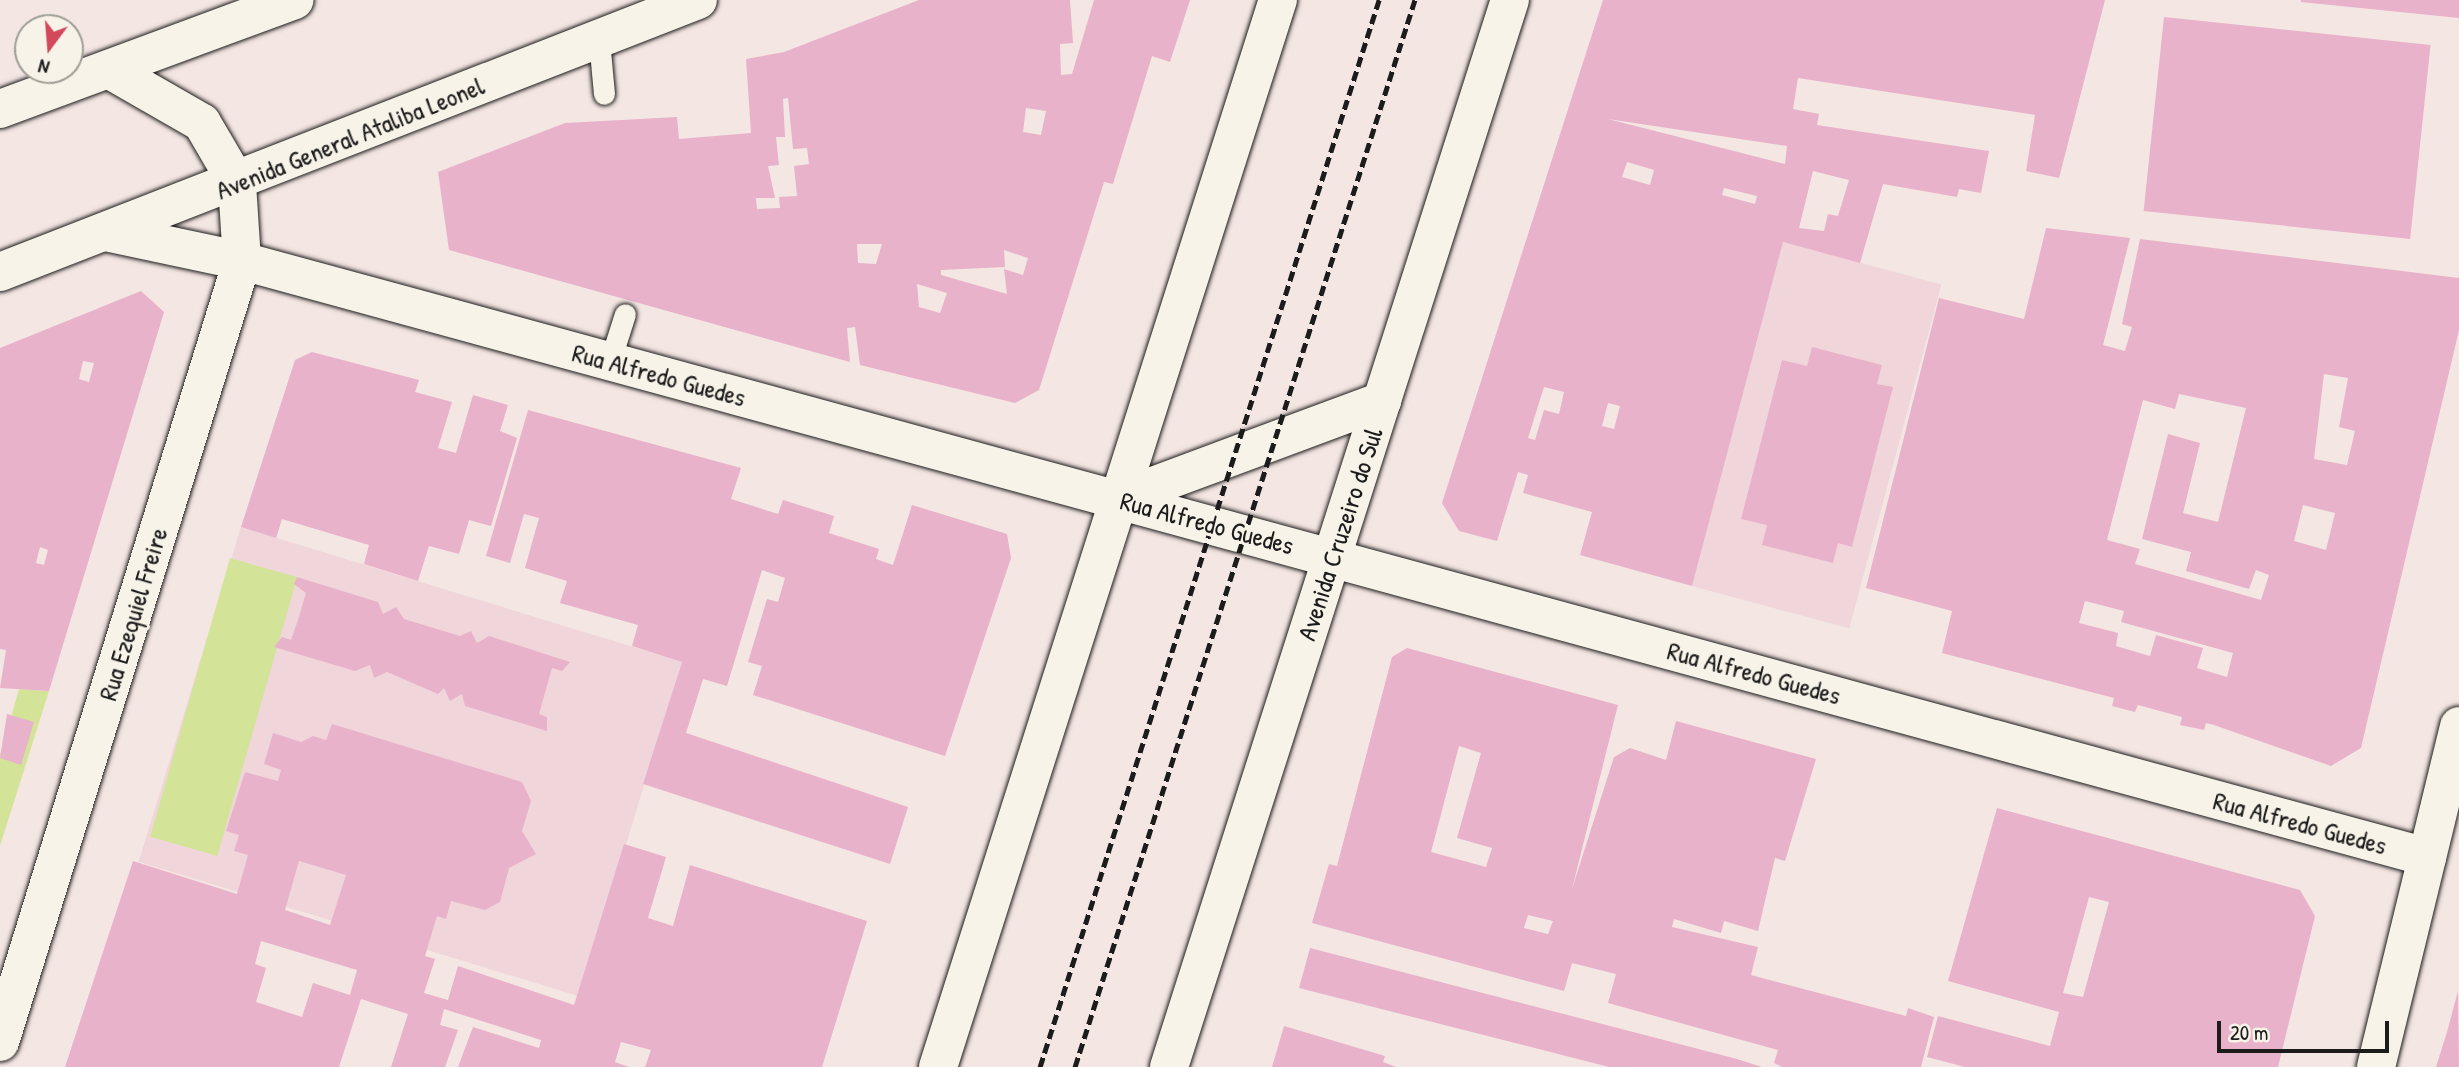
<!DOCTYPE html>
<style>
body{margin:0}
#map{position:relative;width:2459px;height:1067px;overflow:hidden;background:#f4e6e2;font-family:"Patrick Hand",sans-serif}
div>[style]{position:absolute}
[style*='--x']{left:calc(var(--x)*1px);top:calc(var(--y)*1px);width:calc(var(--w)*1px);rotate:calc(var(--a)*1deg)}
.built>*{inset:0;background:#f0d6db;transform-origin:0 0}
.green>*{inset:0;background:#d3e498;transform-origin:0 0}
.building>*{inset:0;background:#e8b2cb;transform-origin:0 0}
.roads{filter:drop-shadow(0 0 2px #1c1c1c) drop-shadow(0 0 2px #1c1c1c)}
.service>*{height:21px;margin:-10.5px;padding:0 10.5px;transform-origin:10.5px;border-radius:10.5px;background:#f7f3e8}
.tertiary>*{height:38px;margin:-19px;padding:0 19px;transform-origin:19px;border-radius:19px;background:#f7f3e8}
.secondary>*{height:38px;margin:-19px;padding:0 19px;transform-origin:19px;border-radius:19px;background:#f7f3e8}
.primary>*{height:38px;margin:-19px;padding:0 19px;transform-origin:19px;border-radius:19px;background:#f7f3e8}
.rail>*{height:5px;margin-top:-2.5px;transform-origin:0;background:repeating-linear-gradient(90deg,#1c1c1c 0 10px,transparent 0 15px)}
span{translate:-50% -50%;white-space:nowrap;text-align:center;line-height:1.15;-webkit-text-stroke:6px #f7f3e8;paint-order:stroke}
.street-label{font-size:26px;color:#1c1c1c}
.north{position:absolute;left:14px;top:14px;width:70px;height:70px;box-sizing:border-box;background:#f7f3e8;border:2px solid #9f9d96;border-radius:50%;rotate:196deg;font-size:19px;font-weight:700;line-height:28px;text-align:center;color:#1c1c1c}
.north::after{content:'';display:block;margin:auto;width:24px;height:32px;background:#d1495b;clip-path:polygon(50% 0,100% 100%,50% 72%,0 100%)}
.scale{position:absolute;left:2217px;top:1021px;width:172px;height:32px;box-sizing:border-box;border:4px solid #1c1c1c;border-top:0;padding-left:9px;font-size:21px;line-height:24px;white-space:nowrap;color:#1c1c1c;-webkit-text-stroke:5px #f7f3e8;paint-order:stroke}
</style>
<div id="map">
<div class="built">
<div style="left:1783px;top:242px;width:164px;height:356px;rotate:15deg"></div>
<div style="left:241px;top:527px;width:461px;height:350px;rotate:17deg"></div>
</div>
<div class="green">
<div style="left:230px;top:558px;width:70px;height:290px;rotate:16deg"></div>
<div style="clip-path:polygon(19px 689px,49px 691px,0 846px,0 755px)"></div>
</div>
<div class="building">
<div style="clip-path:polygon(evenodd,919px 0,1070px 0,1073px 43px,1060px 44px,1061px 75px,1072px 74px,1094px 0,1190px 0,1170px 62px,1152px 56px,1113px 184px,1104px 182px,1039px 390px,1015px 403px,860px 365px,855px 327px,847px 328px,850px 362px,449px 250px,438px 172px,565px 123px,677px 117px,679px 139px,751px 133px,746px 59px,784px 52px,919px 0,788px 98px,793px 149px,807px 148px,809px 164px,794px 166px,797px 196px,779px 197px,780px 208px,757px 209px,756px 198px,775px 198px,768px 166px,779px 165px,776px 137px,785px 137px,783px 99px,788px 98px,919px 0,1026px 108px,1046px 111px,1041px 135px,1023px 132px,1026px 108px,919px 0,857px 244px,882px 244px,876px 264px,858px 263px,857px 244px,919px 0,1004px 250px,1028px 258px,1023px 275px,1004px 269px,1007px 294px,941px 275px,941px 270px,1005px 267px,1004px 250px,919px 0,917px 284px,947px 293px,940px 313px,919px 307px,917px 284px)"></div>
<div style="clip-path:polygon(evenodd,1603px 0,2105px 0,2059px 178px,2026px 171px,2035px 115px,1798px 78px,1793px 109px,1819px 114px,1817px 125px,1989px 151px,1981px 193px,1959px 189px,1957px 197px,1883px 184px,1860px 263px,1783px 242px,1692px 586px,1580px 555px,1592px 512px,1523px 493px,1528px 475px,1518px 472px,1497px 541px,1459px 531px,1442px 503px,1603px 0,1608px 119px,1787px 146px,1785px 164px,1608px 119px,1603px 0,1627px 162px,1654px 170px,1650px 185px,1622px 177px,1627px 162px,1603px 0,1813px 171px,1849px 180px,1838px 216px,1828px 214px,1824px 231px,1799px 228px,1813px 171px,1603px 0,1724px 188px,1757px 196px,1755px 204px,1722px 195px,1724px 188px,1603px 0,1544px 387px,1564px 392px,1559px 414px,1544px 410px,1535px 440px,1528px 438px,1544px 387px,1603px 0,1608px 403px,1620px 406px,1614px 429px,1602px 426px,1608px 403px)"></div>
<div style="clip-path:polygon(2301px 0,2459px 0,2459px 18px,2301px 2px)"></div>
<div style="left:2164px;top:17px;width:268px;height:195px;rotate:6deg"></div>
<div style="clip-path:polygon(evenodd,2046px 228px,2130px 238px,2103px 345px,2125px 351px,2132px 327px,2122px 324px,2140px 239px,2459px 278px,2459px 330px,2361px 748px,2331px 766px,2214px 725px,2206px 723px,2204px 730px,2180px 725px,2182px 717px,2138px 705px,2135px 712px,2112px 706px,2114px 698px,1942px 653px,1952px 611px,1866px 588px,1939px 298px,2024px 319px,2046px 228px,2324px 374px,2348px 378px,2339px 427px,2355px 431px,2347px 465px,2314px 459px,2324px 374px,2046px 228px,2179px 394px,2246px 408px,2218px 522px,2183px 513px,2200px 443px,2168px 434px,2142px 539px,2191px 552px,2186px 571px,2249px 589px,2256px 570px,2269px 575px,2261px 600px,2135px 564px,2140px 549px,2107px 540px,2143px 400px,2175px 409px,2179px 394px,2046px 228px,2303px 505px,2335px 513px,2326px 550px,2294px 541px,2303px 505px,2046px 228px,2085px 601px,2124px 611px,2121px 622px,2233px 653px,2227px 677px,2197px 668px,2203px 648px,2156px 635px,2150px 656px,2116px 646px,2118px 633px,2079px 623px,2085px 601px)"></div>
<div style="clip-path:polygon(evenodd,141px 291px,164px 312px,49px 691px,0 688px,6px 650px,0 649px,0 348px,141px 291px,83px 361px,94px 363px,89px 382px,79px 379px,83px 361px,141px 291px,40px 547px,48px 550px,44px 565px,36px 563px,40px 547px)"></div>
<div style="clip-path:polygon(1812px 347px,1882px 365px,1877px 384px,1893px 387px,1852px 547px,1838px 543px,1833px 563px,1762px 545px,1767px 525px,1741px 519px,1782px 360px,1807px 366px)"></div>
<div style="clip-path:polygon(312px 352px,419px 380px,415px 392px,452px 402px,438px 448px,456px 453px,473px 395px,508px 405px,500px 431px,517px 438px,491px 526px,469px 520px,459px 554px,429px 546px,418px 581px,364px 564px,369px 545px,282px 519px,276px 538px,241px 527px,295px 360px)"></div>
<div style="clip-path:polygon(528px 410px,741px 468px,731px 499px,778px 514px,783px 500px,834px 516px,829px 533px,879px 549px,876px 559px,893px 565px,912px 505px,1007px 534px,1011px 558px,945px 756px,753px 695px,762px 666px,748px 662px,767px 599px,778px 602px,785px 578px,762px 570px,727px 686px,703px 679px,686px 733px,908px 807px,890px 864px,643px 784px,682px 662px,632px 646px,638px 625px,560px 603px,567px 581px,525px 568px,539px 518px,524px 514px,510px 563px,486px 556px)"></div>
<div style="clip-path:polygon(297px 577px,378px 602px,383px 614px,396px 607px,404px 619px,460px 636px,471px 631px,477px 643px,489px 636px,570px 662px,562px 671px,552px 668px,539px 714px,547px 717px,547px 731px,465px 706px,462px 694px,450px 701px,444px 688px,438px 694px,387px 672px,374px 678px,370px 665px,355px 671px,274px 647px,282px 637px,291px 640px,298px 620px,306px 593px,294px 584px)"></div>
<div style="clip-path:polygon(evenodd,1407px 648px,1618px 705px,1572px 889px,1614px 757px,1630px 748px,1666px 760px,1676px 721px,1816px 759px,1785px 861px,1775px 858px,1758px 931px,1724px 921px,1721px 933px,1674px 919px,1672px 927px,1758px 947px,1751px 975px,1906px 1016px,1908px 1008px,1934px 1017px,1921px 1067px,1782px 1067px,1774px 1063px,1778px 1050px,1608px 1003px,1616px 974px,1572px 963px,1564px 991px,1312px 923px,1329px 864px,1337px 866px,1392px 657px,1407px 648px,1459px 746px,1481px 753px,1457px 838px,1492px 848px,1486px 867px,1431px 852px,1459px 746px,1407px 648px,1528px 915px,1553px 921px,1548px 934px,1524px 928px,1528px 915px)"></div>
<div style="clip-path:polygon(7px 714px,34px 722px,21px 765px,0 758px)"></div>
<div style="clip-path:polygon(evenodd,332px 724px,522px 782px,531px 801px,522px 831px,536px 854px,509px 868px,500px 902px,485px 910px,451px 901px,446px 919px,437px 916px,425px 956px,435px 959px,424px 993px,448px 1000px,458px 966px,574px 1005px,624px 844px,666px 857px,648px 918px,673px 926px,690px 865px,867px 921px,822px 1067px,645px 1067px,651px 1050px,621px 1042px,615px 1062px,629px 1067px,458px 1067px,473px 1027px,539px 1048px,541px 1040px,444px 1009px,440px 1025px,458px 1030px,445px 1067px,391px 1067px,408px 1014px,361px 999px,339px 1067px,65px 1067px,133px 861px,237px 894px,248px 855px,234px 851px,239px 835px,226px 831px,245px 772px,278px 781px,281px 770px,264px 764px,273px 733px,301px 742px,313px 736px,326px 740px,332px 724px,299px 861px,346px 875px,330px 925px,285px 910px,299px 861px,332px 724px,261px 941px,357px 970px,350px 995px,313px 983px,302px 1017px,256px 1002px,266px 968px,255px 964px,261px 941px)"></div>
<div style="clip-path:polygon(evenodd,1997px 808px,2300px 890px,2315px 916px,2278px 1067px,1965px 1067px,1927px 1057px,1938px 1016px,2050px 1046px,2059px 1012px,1948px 981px,1997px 808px,2089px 897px,2109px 902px,2083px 997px,2063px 993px,2089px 897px)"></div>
<div style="clip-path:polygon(1310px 948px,1737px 1059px,1762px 1067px,1609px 1067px,1299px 988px)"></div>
<div style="clip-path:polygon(2458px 991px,2459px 1067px,2436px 1067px,2447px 1032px)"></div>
<div style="clip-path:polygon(1284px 1026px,1385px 1056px,1383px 1062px,1396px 1067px,1272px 1067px)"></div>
</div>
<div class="roads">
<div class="service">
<div style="--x:599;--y:40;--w:54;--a:84.7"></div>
<div style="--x:610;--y:361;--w:49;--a:-72.3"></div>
</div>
<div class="tertiary">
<div style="--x:106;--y:232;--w:139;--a:12"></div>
<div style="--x:242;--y:261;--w:2265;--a:15.26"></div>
<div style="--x:0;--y:1042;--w:818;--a:-72.78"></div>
<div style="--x:242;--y:261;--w:78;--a:-93.7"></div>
</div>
<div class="secondary">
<div style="--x:2376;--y:1067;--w:351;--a:-76.3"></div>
</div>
<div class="primary">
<div style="--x:110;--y:70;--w:106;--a:29.9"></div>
<div style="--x:202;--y:123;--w:69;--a:59.7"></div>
<div style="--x:0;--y:109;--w:314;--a:-20.3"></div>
<div style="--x:0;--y:272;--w:749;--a:-21.29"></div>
<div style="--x:1118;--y:499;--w:282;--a:-20.4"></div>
<div style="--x:938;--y:1067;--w:1120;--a:-72.33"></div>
<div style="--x:1169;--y:1067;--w:1120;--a:-72.28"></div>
</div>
</div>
<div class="rail">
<div style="--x:1040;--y:1067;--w:1120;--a:-72.37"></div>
<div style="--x:1075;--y:1067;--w:1120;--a:-72.33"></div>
</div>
<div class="street-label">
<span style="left:350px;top:138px;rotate:-22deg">Avenida General Ataliba Leonel</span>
<span style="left:659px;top:375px;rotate:15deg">Rua Alfredo Guedes</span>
<span style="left:1207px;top:523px;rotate:15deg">Rua Alfredo Guedes</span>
<span style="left:1340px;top:534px;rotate:-72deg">Avenida Cruzeiro do Sul</span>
<span style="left:133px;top:614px;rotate:-73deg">Rua Ezequiel Freire</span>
<span style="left:1754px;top:673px;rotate:15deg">Rua Alfredo Guedes</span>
<span style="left:2300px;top:823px;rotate:15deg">Rua Alfredo Guedes</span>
</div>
<div class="north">N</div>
<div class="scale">20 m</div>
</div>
